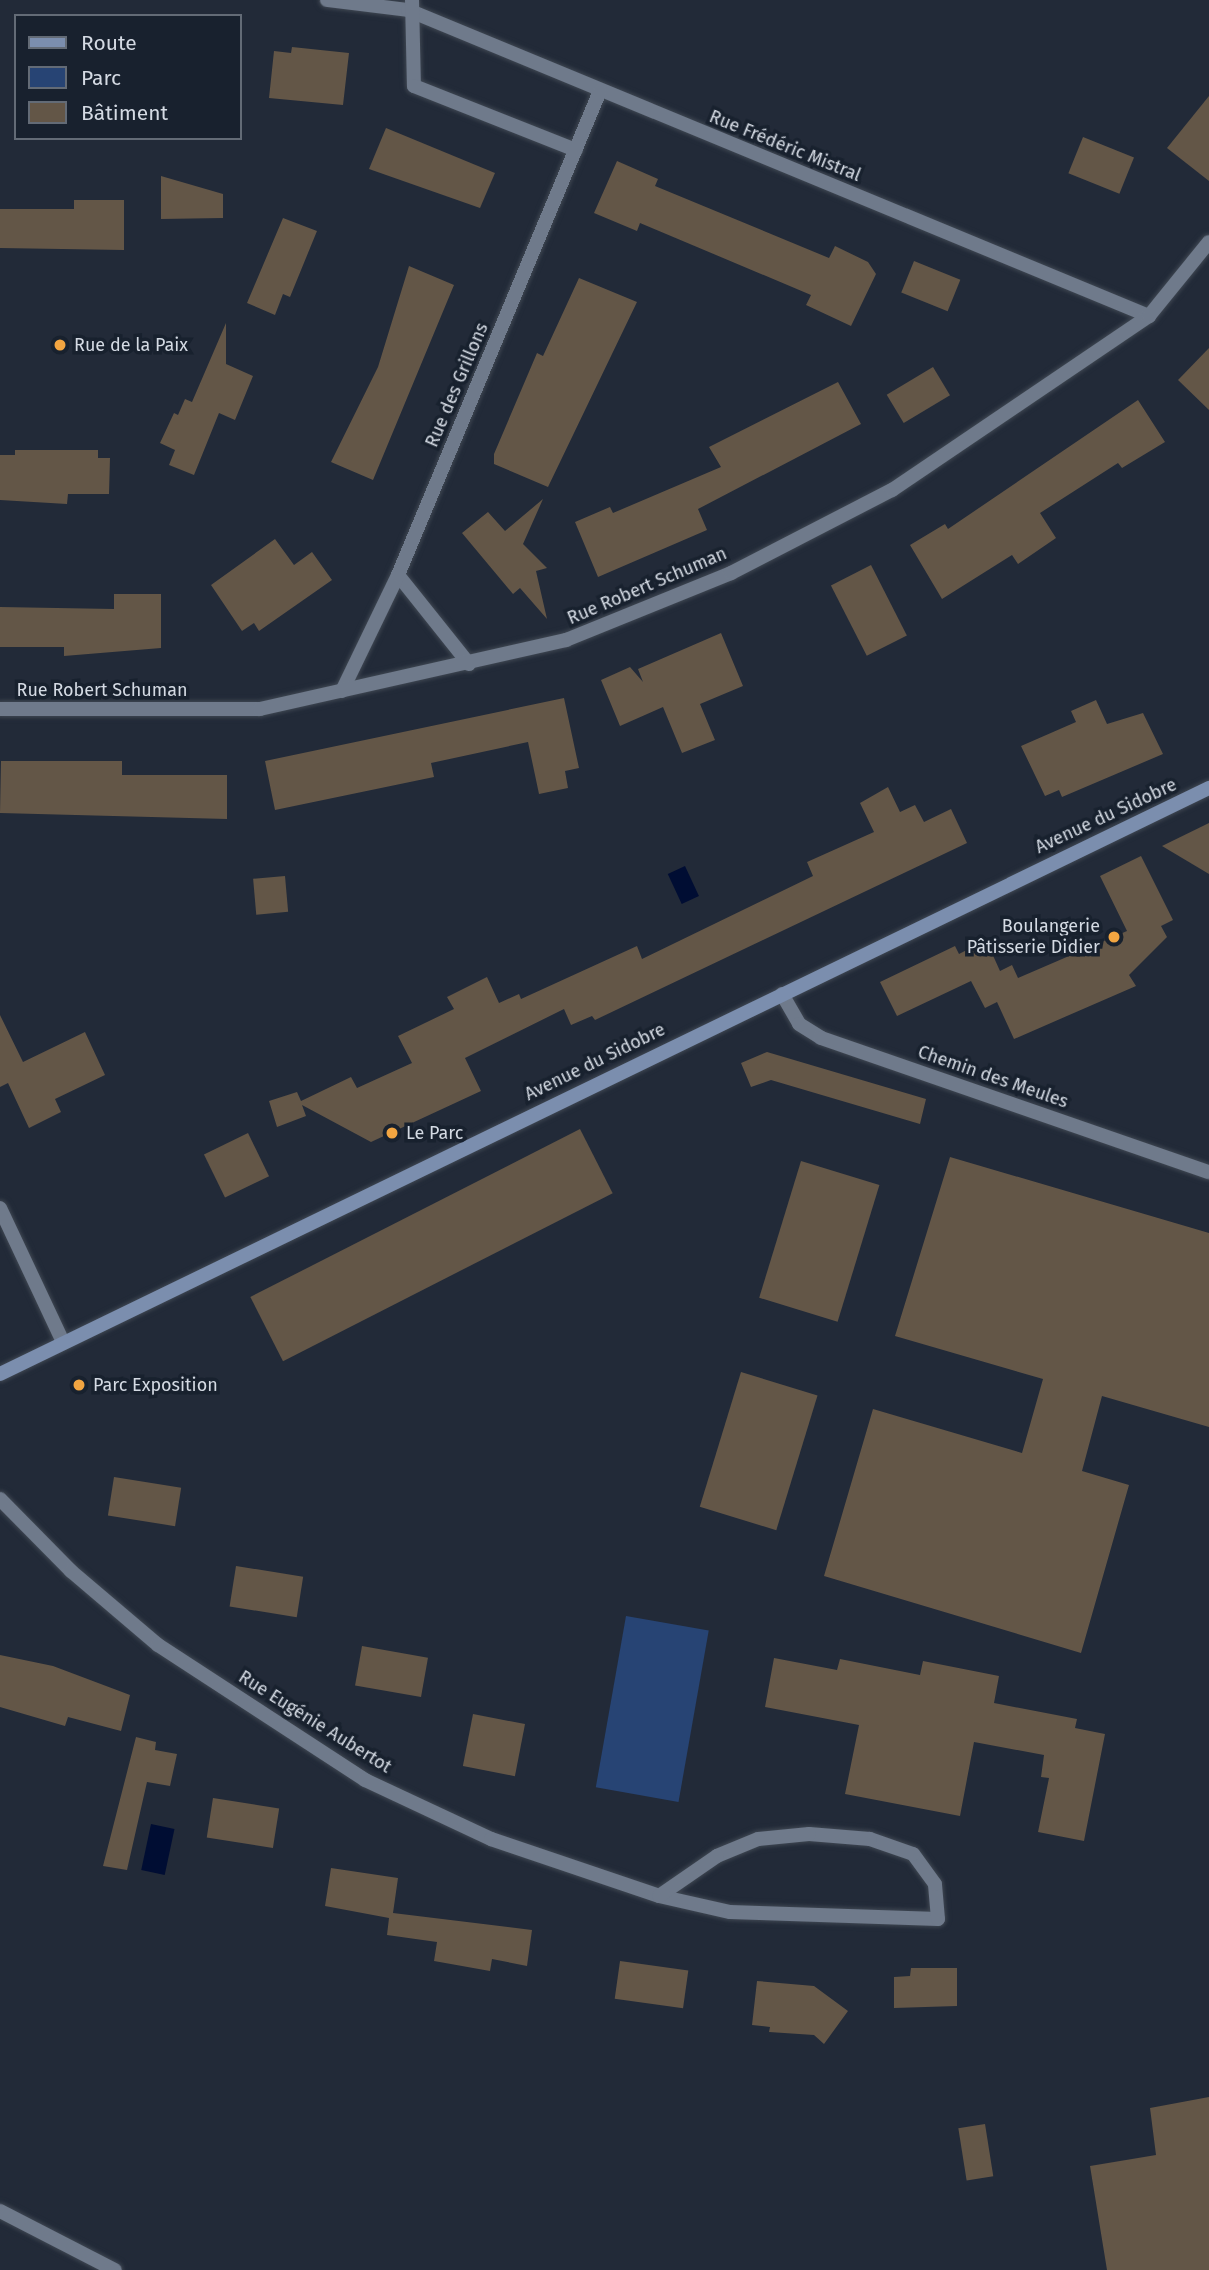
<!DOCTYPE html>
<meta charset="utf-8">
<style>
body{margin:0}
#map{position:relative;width:1209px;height:2270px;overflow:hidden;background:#222a38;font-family:"Fira Sans",sans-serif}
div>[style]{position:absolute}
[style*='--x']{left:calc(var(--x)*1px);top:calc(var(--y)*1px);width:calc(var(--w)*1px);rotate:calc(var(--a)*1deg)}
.green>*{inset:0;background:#274474;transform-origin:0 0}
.water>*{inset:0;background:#000d33;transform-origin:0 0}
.building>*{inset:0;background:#635647;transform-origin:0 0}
.roads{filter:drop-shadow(0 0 2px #3f4752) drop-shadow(0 0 2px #3f4752)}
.minor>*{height:14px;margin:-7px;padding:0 7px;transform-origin:7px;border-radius:7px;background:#6f7a8b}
.tertiary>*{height:14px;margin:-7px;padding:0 7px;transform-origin:7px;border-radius:7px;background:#6f7a8b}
.secondary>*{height:14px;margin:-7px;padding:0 7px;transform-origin:7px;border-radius:7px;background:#7b8eae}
.dots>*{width:19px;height:19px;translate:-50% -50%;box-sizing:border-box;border:4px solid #18212e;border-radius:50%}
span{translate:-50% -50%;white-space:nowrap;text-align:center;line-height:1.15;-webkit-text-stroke:7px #18212e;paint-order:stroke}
.street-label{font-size:18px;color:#d4dae3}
.poi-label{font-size:18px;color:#d4dae3}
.left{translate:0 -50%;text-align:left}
.right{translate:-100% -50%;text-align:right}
.legend{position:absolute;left:14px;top:14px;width:228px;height:126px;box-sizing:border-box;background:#18212e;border:2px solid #636b76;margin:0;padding:9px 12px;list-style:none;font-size:21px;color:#d4dae3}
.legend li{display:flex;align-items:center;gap:14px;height:35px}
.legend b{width:35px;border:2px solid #636b76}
</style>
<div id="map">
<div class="green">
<div style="left:626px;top:1616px;width:84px;height:174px;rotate:10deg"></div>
</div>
<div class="water">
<div style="left:685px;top:866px;width:33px;height:19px;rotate:65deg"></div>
<div style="left:151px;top:1824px;width:24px;height:47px;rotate:12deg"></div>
</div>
<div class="building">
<div style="clip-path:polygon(292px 47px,349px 53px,343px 105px,269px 98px,274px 51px,291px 53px)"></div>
<div style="clip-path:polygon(1209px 96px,1209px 181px,1167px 148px)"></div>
<div style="clip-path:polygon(386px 128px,495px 173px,480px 208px,369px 169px)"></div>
<div style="left:1083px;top:137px;width:55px;height:39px;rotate:22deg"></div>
<div style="clip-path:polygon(617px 161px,658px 179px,655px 186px,829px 258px,835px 246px,868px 262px,876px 274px,851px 326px,806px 305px,811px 295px,640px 223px,637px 231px,594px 213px)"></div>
<div style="clip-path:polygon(161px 176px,223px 194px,223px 218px,161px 219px)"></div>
<div style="clip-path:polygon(74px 200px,124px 200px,124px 250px,0 248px,0 209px,74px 209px)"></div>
<div style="clip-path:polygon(283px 218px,317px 231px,290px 297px,283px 294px,275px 315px,247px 303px)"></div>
<div style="left:914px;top:261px;width:50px;height:34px;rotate:22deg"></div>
<div style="clip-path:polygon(409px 266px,454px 285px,373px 480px,331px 462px,378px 367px)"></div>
<div style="clip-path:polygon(579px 278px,637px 302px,548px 487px,494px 464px,494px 454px,537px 353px,543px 356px)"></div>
<div style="clip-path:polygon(226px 323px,226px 364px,253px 376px,235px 420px,219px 413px,194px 475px,169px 465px,175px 450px,160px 443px,174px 413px,178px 415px,185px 399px,192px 402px)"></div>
<div style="clip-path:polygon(1209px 348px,1209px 410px,1178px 380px)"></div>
<div style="left:933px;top:367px;width:33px;height:54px;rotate:59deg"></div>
<div style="clip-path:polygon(838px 382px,861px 424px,698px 509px,707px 530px,598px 577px,575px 522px,610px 507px,613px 513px,721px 467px,709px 447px)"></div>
<div style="clip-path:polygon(1138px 400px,1165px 442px,1122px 468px,1118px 463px,1040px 513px,1056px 538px,1018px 564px,1012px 555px,942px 599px,910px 545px,945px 524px,948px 529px)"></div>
<div style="clip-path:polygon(15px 450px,98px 450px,98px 458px,110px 458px,109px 494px,68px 494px,67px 504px,0 500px,0 455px,15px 455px)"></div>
<div style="clip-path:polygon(543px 499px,523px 544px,547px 568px,536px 571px,547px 619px,520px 588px,513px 594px,462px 533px,488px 512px,505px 531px)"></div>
<div style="clip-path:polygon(275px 539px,294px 565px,312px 552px,332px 580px,259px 631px,254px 623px,242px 631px,211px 585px)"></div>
<div style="left:871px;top:565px;width:79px;height:45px;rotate:63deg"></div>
<div style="clip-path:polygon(114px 594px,161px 594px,161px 648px,64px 656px,64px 647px,0 647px,0 607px,114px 609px)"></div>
<div style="clip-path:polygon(721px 633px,743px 686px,700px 704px,715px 740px,682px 753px,663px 707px,620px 726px,601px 680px,630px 667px,643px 682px,638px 669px)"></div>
<div style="clip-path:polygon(564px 698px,579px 768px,565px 771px,568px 788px,539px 794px,528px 742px,431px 763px,434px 777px,275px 810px,265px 761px)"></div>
<div style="clip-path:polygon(1096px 700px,1107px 724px,1143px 713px,1163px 754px,1062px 797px,1059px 790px,1045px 796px,1021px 746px,1076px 722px,1071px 711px)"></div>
<div style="clip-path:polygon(1px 761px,122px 761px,122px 775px,227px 775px,227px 819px,0 813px)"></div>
<div style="clip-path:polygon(888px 787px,900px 812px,915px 805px,924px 822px,951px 809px,967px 843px,595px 1020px,592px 1016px,571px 1025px,564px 1009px,465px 1058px,481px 1091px,371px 1142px,302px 1105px,306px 1116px,277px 1127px,269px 1101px,297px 1092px,301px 1101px,351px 1077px,357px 1088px,412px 1063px,398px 1036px,454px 1009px,447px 997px,487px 977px,499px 1003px,519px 994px,521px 999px,637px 946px,642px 959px,813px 876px,807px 862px,874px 832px,860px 803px)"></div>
<div style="clip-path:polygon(1209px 823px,1209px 874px,1162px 846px)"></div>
<div style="clip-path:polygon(1141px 856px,1173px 920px,1161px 926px,1167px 937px,1129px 975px,1136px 986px,1014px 1039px,997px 1002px,985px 1008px,971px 981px,897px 1016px,880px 982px,955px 946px,959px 954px,986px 940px,1000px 971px,1012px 965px,1018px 978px,1127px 931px,1100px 876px)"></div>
<div style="left:285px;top:876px;width:36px;height:32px;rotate:85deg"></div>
<div style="clip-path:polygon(0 1015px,23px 1062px,85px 1032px,105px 1075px,55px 1099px,61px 1112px,29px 1128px,8px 1083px,0 1087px)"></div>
<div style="clip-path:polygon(767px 1052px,926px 1099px,920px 1124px,771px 1080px,751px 1087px,741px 1063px)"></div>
<div style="left:580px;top:1129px;width:72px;height:370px;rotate:63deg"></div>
<div style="left:248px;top:1133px;width:48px;height:49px;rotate:64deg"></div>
<div style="clip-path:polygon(950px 1157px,1209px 1233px,1209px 1427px,1102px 1396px,1082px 1471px,1129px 1485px,1081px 1653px,824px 1576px,873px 1409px,1022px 1453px,1043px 1379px,895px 1336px)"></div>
<div style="left:801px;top:1161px;width:82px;height:143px;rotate:17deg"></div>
<div style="left:741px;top:1372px;width:80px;height:141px;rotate:17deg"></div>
<div style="left:114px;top:1477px;width:68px;height:39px;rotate:9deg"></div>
<div style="left:236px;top:1566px;width:68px;height:41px;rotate:9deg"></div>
<div style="left:362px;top:1646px;width:67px;height:40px;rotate:10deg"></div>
<div style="clip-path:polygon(0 1655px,53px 1666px,130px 1695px,121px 1731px,68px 1717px,65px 1726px,0 1707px)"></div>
<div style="clip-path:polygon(774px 1658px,837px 1670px,840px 1659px,920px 1675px,923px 1661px,999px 1676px,994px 1703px,1077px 1719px,1075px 1728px,1105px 1734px,1084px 1841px,1038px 1832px,1049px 1778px,1041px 1777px,1044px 1755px,974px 1742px,960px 1816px,845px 1794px,859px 1725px,765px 1707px)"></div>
<div style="left:473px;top:1714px;width:53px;height:53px;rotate:11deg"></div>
<div style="clip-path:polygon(136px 1737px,156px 1742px,155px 1750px,177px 1754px,170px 1786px,147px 1782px,127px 1870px,103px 1866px)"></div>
<div style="left:213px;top:1798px;width:67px;height:40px;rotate:9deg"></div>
<div style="clip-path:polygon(331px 1868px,398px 1878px,393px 1913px,532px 1930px,527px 1966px,492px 1959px,490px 1971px,434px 1961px,437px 1942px,387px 1935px,389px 1918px,325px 1906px)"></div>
<div style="left:620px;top:1961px;width:69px;height:38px;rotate:8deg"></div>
<div style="clip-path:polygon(911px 1968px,957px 1968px,957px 2006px,894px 2008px,894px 1977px,910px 1976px)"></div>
<div style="clip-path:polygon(757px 1981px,814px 1986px,848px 2011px,824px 2044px,814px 2035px,769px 2032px,770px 2027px,752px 2025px)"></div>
<div style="clip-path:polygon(1209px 2097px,1209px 2270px,1107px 2270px,1090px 2166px,1156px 2155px,1150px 2108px)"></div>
<div style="left:985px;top:2124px;width:53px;height:27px;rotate:81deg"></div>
</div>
<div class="roads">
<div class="minor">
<div style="--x:327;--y:0;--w:82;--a:7"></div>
<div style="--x:408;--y:10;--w:802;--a:22.44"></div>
<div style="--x:412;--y:0;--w:86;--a:88.7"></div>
<div style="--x:414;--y:86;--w:174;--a:21.6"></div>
<div style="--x:398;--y:575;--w:114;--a:51.4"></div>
<div style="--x:342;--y:691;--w:129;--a:-64.2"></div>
<div style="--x:398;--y:575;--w:524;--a:-67.35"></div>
<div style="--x:0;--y:709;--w:260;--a:0"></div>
<div style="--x:260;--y:709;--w:314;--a:-12.7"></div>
<div style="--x:566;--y:640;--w:178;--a:-22.1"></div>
<div style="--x:731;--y:573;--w:181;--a:-27.3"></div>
<div style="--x:892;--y:490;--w:310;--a:-34.1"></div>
<div style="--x:1149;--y:316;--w:95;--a:-51"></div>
<div style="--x:782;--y:994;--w:34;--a:60"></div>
<div style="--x:799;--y:1024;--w:26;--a:32"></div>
<div style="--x:821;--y:1038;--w:410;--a:19.1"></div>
<div style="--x:0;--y:1499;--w:101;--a:45.4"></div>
<div style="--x:71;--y:1571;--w:114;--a:40.4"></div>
<div style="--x:158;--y:1645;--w:247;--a:33.1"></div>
<div style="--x:365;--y:1780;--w:139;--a:25.1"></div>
<div style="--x:491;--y:1839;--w:177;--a:18.7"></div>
<div style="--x:659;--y:1896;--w:73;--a:12.7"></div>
<div style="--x:730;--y:1912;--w:208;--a:1.9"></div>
<div style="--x:938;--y:1919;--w:35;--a:-95"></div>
<div style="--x:935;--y:1884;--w:37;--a:-126"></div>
<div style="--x:913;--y:1854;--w:46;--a:-160.8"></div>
<div style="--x:870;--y:1839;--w:61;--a:-175.3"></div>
<div style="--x:809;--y:1834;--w:51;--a:174.4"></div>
<div style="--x:758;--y:1839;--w:44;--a:157.5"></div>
<div style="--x:717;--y:1856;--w:70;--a:145.4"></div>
<div style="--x:0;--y:2211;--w:129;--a:27.2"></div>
</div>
<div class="tertiary">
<div style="--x:0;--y:1208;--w:148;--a:64.8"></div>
</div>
<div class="secondary">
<div style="--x:0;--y:1374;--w:1344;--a:-25.86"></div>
</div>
</div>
<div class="dots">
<div style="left:60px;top:345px;background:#f2a541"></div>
<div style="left:1114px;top:937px;background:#f2a541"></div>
<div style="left:392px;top:1133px;background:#f2a541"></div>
<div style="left:79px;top:1385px;background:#f2a541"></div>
</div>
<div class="street-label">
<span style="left:785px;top:146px;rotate:22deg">Rue Frédéric Mistral</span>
<span style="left:457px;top:385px;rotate:-67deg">Rue des Grillons</span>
<span style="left:647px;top:586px;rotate:-23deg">Rue Robert Schuman</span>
<span style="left:102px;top:690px">Rue Robert Schuman</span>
<span style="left:1106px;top:816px;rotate:-25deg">Avenue du Sidobre</span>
<span style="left:595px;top:1062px;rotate:-26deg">Avenue du Sidobre</span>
<span style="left:993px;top:1077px;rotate:19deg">Chemin des Meules</span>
<span style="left:315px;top:1722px;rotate:32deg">Rue Eugénie Aubertot</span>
</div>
<div class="poi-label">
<span class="left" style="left:74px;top:345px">Rue de la Paix</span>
<span class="right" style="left:1100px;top:937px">Boulangerie<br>Pâtisserie Didier</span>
<span class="left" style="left:406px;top:1133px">Le Parc</span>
<span class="left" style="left:93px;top:1385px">Parc Exposition</span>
</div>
<ul class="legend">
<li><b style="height:9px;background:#7b8eae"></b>Route</li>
<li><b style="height:19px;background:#274474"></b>Parc</li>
<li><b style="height:19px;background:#635647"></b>Bâtiment</li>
</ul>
</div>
